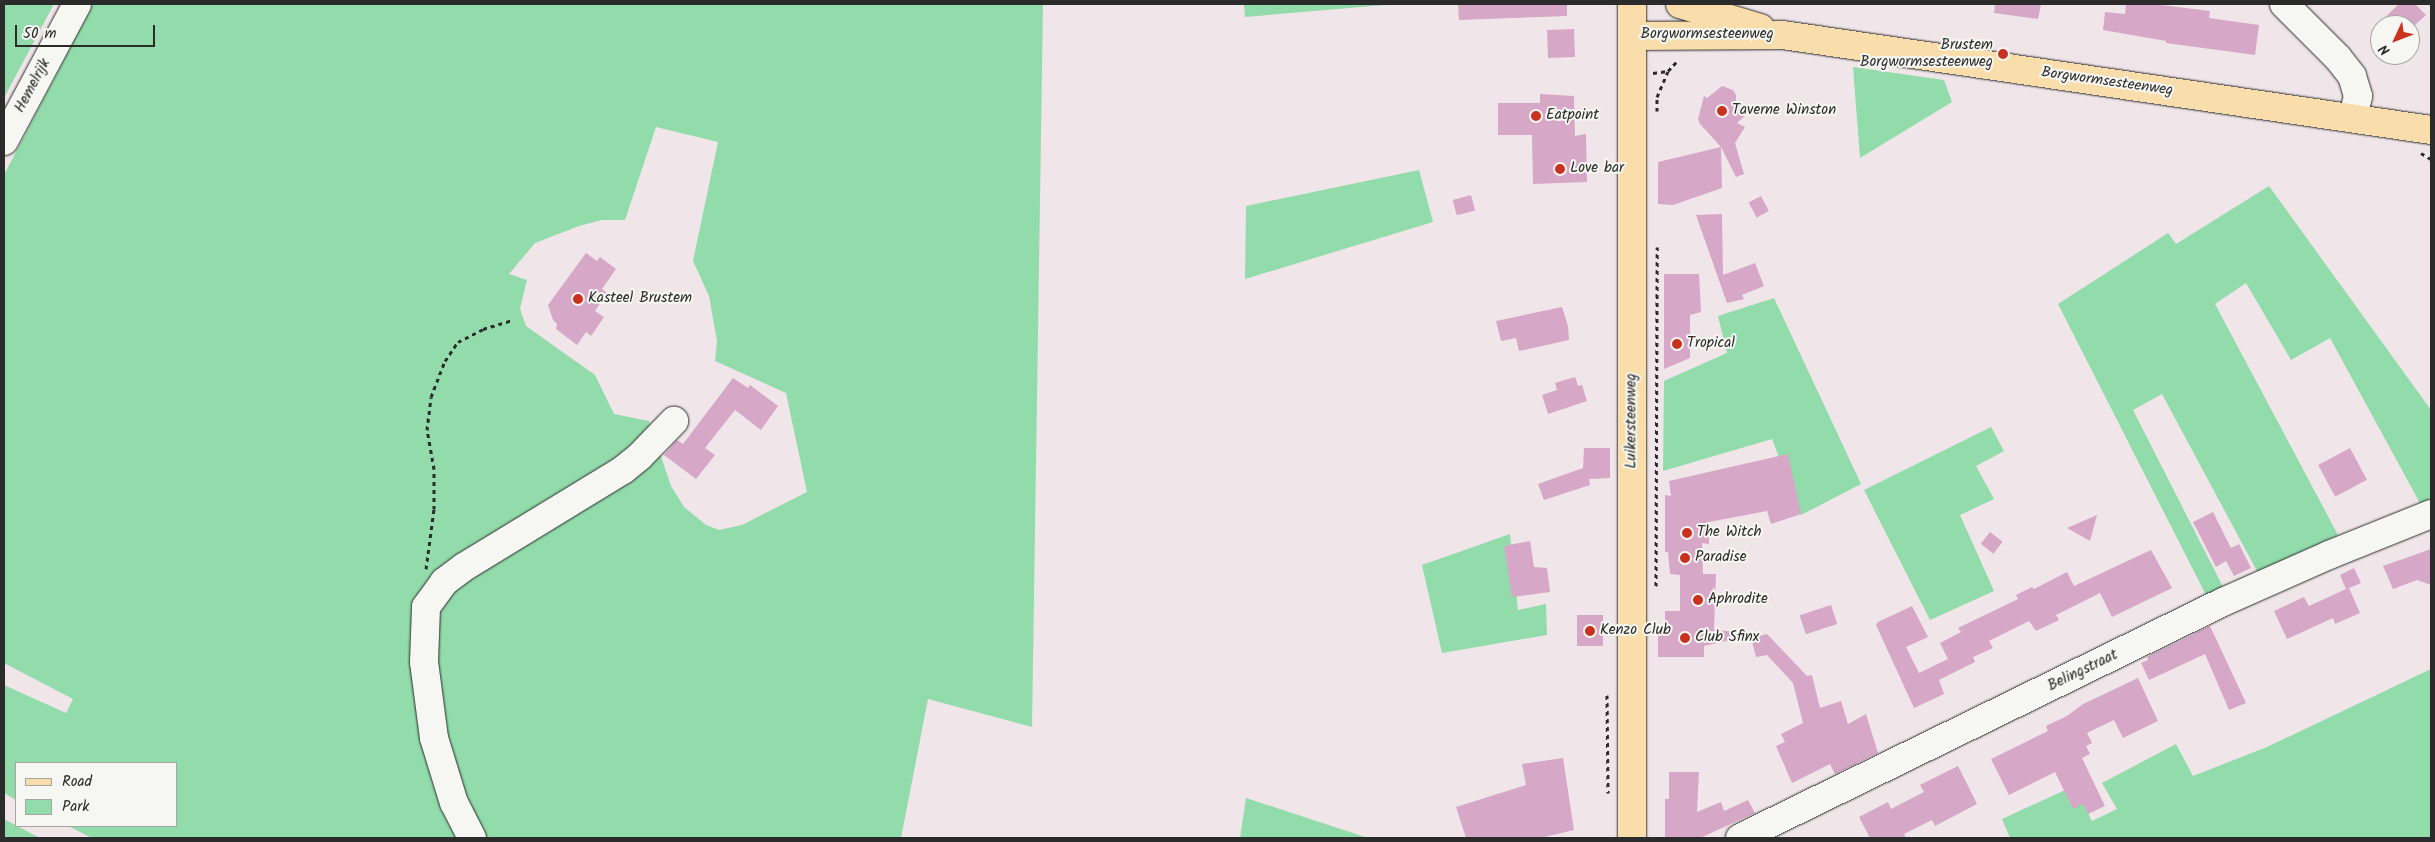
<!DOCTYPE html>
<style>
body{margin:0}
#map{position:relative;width:2435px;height:842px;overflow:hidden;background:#f0e6e9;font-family:Kalam,sans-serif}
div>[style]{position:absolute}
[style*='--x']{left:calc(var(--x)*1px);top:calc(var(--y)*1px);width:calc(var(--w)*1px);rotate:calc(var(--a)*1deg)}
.green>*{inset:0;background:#92dbab}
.building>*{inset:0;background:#d6a7c7;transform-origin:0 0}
.path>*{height:3px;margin-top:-1.5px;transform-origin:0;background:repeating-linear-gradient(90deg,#2b2b2b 0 4px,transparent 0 8px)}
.roads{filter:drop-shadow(0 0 1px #2b2b2b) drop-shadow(0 0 1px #2b2b2b)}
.minor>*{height:28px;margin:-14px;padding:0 14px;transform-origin:14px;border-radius:14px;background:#f6f6f2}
.major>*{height:28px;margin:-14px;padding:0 14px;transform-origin:14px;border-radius:14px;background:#f9deab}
.dots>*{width:14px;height:14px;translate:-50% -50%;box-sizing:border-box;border:2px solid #f6f6f2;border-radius:50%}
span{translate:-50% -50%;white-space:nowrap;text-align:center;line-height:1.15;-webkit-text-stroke:4px #f6f6f2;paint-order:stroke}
.street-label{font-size:15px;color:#2b2b2b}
.poi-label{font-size:15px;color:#2b2b2b}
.right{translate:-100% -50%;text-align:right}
.left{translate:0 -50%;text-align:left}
.frame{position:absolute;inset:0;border:5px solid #2b2b2b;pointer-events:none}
.legend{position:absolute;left:15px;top:762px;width:162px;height:65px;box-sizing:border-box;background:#f6f6f2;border:1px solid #a5a5a2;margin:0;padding:6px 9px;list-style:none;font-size:15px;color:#2b2b2b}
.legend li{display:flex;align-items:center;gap:10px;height:25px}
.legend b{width:25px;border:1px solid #a5a5a2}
.north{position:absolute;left:2370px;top:15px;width:50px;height:50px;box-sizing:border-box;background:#f6f6f2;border:1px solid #a5a5a2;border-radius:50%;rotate:227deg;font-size:14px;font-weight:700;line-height:20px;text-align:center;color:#2b2b2b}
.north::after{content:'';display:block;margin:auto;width:18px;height:22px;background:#c8321e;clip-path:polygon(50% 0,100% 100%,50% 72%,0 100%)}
.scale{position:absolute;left:15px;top:25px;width:140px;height:22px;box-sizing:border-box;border:2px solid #2b2b2b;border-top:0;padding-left:6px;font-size:15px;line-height:18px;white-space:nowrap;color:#2b2b2b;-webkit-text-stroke:4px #f6f6f2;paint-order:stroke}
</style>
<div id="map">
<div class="green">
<div style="clip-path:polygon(4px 4px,54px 4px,4px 98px)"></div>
<div style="clip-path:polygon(evenodd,93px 4px,1043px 4px,1032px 727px,928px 699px,901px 838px,92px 838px,68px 826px,176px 826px,176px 763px,16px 763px,16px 800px,4px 793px,4px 685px,66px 713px,73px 699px,4px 663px,4px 175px,93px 4px,656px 127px,718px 142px,693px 261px,709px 296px,717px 341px,715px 361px,786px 393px,807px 492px,742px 525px,719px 530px,706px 525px,684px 507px,671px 486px,649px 421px,614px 414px,595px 375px,526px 326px,520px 309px,527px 280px,509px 274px,535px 243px,579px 226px,602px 220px,625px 220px,656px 127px)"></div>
<div style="clip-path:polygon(1244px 4px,1385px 4px,1385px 5px,1245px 17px)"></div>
<div style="clip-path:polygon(1853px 67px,1944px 80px,1952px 102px,1860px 158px)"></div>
<div style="clip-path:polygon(1419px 170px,1433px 222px,1245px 279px,1246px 206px)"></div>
<div style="clip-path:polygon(2269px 186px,2431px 410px,2431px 501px,2421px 505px,2330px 338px,2291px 360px,2246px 283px,2215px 304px,2338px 535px,2258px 573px,2162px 394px,2133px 410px,2223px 587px,2206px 595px,2058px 304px,2168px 233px,2176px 244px)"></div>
<div style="clip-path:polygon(1774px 298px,1861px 484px,1801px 515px,1772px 439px,1663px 471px,1664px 381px,1727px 353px,1718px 316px)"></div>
<div style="clip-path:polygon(1991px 427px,2004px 451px,1976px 466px,1994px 499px,1960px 515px,1994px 591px,1930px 620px,1864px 490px)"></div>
<div style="clip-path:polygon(1510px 534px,1518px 610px,1546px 604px,1547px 635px,1442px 653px,1422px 565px)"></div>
<div style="clip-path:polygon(2431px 669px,2431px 838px,2010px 838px,2002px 819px,2074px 786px,2092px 821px,2117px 809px,2102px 783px,2176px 744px,2193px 776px,2267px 747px)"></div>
<div style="clip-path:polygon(1246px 798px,1368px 838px,1240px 838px)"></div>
<div style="clip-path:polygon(4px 819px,40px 838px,4px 838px)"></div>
</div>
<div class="building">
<div style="clip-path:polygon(1458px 4px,1567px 4px,1567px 16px,1459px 20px)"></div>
<div style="clip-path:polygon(1995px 4px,2041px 4px,2038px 19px,1994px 13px)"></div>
<div style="clip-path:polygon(2126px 4px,2153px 4px,2210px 11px,2209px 18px,2259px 25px,2255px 55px,2166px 43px,2166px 41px,2103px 30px,2105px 12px,2125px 14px)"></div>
<div style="clip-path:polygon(2399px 4px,2415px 4px,2426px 15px,2415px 25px,2377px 25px)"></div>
<div style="left:1574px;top:29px;width:28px;height:27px;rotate:88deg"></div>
<div style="clip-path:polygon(1722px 86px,1733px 90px,1736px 95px,1736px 106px,1747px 114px,1737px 123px,1745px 127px,1735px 143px,1744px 174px,1736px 177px,1721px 147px,1722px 188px,1673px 205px,1658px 204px,1658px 162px,1721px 147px,1700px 124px,1698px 119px,1704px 96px,1707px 98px)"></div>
<div style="clip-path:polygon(1540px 94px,1574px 96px,1575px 136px,1586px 134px,1587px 182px,1533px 184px,1532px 135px,1498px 135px,1498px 103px,1540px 103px)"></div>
<div style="left:1471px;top:195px;width:16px;height:19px;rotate:75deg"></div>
<div style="left:1761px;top:196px;width:17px;height:14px;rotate:62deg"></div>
<div style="clip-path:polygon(1722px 214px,1723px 275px,1755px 263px,1764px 286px,1742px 295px,1744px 299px,1727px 303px,1696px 215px)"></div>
<div style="clip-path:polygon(586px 253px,597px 261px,600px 257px,616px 269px,602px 289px,607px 293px,595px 311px,604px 317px,591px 336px,586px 332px,577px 345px,556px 329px,557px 324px,553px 320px,548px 305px)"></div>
<div style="clip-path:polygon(1664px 274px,1699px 274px,1701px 312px,1690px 315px,1690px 358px,1664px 369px)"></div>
<div style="clip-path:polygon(1562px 307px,1568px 326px,1569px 340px,1519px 351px,1516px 338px,1501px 341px,1496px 321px)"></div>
<div style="clip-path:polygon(1575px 377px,1578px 386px,1582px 385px,1587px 401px,1548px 414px,1542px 395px,1557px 390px,1555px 383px)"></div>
<div style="clip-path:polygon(733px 378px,748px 388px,750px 385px,778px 406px,761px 430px,735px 410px,705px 448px,715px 455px,696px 479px,664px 455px,677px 440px,683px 444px)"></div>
<div style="clip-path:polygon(1584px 448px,1610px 448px,1610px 478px,1589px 479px,1590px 485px,1544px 500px,1538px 484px,1583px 468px)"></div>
<div style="left:2350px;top:448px;width:36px;height:36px;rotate:62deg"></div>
<div style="clip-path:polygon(1788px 454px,1801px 514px,1771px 524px,1767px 511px,1709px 522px,1709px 544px,1702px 543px,1703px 574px,1716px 574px,1714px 630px,1752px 633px,1752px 635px,1704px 646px,1704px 657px,1658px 657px,1658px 630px,1665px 630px,1665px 611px,1680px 611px,1680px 575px,1670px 574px,1668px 552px,1665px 552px,1665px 495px,1671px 496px,1669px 481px)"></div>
<div style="clip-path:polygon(2213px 512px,2231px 548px,2239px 544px,2251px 568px,2234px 576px,2226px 561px,2216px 567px,2193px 522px)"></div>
<div style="clip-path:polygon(2097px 515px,2090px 541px,2067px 528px)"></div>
<div style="left:1990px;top:532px;width:16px;height:15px;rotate:38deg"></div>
<div style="clip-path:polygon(1530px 541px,1534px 567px,1547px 568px,1550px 592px,1512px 597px,1504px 546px)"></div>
<div style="clip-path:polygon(2431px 549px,2431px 585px,2417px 580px,2393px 589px,2383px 566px)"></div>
<div style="clip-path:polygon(2151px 550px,2172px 588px,2112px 617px,2100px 593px,2056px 615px,2059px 620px,2036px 631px,2029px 621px,1989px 641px,1993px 648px,1973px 657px,1975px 662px,1939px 680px,1944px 694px,1914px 708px,1876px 625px,1878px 622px,1912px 606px,1928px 637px,1906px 647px,1919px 673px,1948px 659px,1940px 643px,1961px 632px,1958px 628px,2018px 599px,2016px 595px,2032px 587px,2034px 589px,2067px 572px,2074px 586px)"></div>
<div style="clip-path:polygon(2354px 568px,2361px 583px,2349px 588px,2360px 613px,2335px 624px,2333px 618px,2287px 639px,2274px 611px,2304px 597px,2309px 606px,2346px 589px,2340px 575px)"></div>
<div style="left:1831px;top:605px;width:20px;height:33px;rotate:72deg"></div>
<div style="left:1577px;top:615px;width:26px;height:31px"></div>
<div style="clip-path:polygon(2210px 626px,2246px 703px,2229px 710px,2205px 654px,2149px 680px,2141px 663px,2148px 660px,2147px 657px)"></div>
<div style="clip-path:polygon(1767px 634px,1807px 676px,1812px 675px,1820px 708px,1841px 701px,1848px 724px,1866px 714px,1878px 753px,1835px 774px,1830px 764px,1792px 783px,1776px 746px,1785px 742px,1781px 734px,1803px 723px,1793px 683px,1767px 655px,1756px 657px,1751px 638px)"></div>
<div style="clip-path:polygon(2138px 678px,2158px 721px,2123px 738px,2114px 720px,2087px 733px,2092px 743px,2086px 746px,2090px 754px,2082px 758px,2105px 806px,2088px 814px,2083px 804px,2073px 809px,2055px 772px,2009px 795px,1991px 759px,2048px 731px,2046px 726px,2067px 716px,2083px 704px)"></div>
<div style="clip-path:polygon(1563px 758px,1574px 830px,1540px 838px,1466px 838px,1456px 807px,1526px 785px,1522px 764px)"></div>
<div style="clip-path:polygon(1958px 766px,1977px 804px,1935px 826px,1932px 820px,1904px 834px,1906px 838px,1870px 838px,1859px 817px,1888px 802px,1891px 809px,1924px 792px,1920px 785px)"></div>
<div style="clip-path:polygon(1669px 772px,1699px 772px,1697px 812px,1721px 802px,1724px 811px,1748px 800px,1755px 813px,1700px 838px,1665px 838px,1665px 799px,1669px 799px)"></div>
</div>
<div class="path">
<div style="--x:1653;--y:73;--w:15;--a:-8"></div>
<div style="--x:1657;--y:111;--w:14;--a:-90"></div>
<div style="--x:1657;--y:97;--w:28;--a:-67"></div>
<div style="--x:1668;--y:71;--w:16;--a:-47"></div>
<div style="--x:2421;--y:153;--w:12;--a:31"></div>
<div style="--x:426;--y:569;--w:61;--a:-82.4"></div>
<div style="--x:434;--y:509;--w:40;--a:-90"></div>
<div style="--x:434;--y:469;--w:40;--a:-100"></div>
<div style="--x:427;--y:430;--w:33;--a:-83"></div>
<div style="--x:431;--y:397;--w:39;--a:-69"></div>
<div style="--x:445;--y:361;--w:23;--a:-56"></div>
<div style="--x:458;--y:342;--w:28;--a:-27"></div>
<div style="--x:483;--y:329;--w:31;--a:-17"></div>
<div style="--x:1656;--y:586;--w:339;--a:-89.8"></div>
<div style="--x:1607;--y:695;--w:98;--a:89.4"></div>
</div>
<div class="roads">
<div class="minor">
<div style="--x:2284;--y:4;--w:76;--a:45"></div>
<div style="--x:2338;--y:58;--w:23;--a:52"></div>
<div style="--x:2352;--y:76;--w:21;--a:73"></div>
<div style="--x:2358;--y:96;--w:23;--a:103"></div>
<div style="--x:4;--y:141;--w:155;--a:-61.9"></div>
<div style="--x:472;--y:838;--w:39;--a:-117"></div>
<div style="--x:454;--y:803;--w:68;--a:-107.1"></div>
<div style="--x:434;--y:738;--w:77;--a:-97.5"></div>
<div style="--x:424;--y:662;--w:55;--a:-87.9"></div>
<div style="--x:426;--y:607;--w:31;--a:-54"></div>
<div style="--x:444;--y:582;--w:25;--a:-37"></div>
<div style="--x:464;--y:567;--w:186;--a:-31.4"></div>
<div style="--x:623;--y:470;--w:22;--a:-39"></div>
<div style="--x:640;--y:456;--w:49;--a:-45.8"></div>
<div style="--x:1740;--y:838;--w:538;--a:-26.04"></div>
<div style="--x:2223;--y:602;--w:116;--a:-23.9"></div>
<div style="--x:2329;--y:555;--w:110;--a:-21.9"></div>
</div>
<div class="major">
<div style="--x:1680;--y:4;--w:84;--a:16.7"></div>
<div style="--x:1632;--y:36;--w:151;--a:-0.4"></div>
<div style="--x:1783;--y:35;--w:655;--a:8.34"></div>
<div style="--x:1632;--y:838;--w:834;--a:-90"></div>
</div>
</div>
<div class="dots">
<div style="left:2003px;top:54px;background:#c8321e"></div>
<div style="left:1722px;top:111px;background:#c8321e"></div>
<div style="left:1536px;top:116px;background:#c8321e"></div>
<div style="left:1560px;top:169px;background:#c8321e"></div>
<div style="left:578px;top:299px;background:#c8321e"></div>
<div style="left:1677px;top:344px;background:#c8321e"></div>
<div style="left:1687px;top:533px;background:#c8321e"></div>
<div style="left:1685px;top:558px;background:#c8321e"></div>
<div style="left:1698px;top:600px;background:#c8321e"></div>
<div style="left:1590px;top:631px;background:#c8321e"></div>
<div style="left:1685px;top:638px;background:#c8321e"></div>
</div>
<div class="street-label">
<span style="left:1707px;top:35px">Borgwormsesteenweg</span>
<span style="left:2107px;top:82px;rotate:8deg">Borgwormsesteenweg</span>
<span style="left:33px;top:86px;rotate:-62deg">Hemelrijk</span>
<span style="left:1632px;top:421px;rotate:-90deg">Luikersteenweg</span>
<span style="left:2083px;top:671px;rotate:-26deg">Belingstraat</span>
</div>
<div class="poi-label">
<span class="right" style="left:1993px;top:54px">Brustem<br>Borgwormsesteenweg</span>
<span class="left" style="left:1732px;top:111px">Taverne Winston</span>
<span class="left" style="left:1546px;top:116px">Eatpoint</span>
<span class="left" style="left:1570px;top:169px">Love bar</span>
<span class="left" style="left:588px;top:299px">Kasteel Brustem</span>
<span class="left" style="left:1687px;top:344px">Tropical</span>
<span class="left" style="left:1697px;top:533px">The Witch</span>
<span class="left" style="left:1695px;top:558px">Paradise</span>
<span class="left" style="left:1708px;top:600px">Aphrodite</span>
<span class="left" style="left:1600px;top:631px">Kenzo Club</span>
<span class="left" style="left:1695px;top:638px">Club Sfinx</span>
</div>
<div class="frame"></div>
<ul class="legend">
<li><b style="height:6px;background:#f9deab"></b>Road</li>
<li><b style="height:14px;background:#92dbab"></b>Park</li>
</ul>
<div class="north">N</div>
<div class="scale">50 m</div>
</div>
